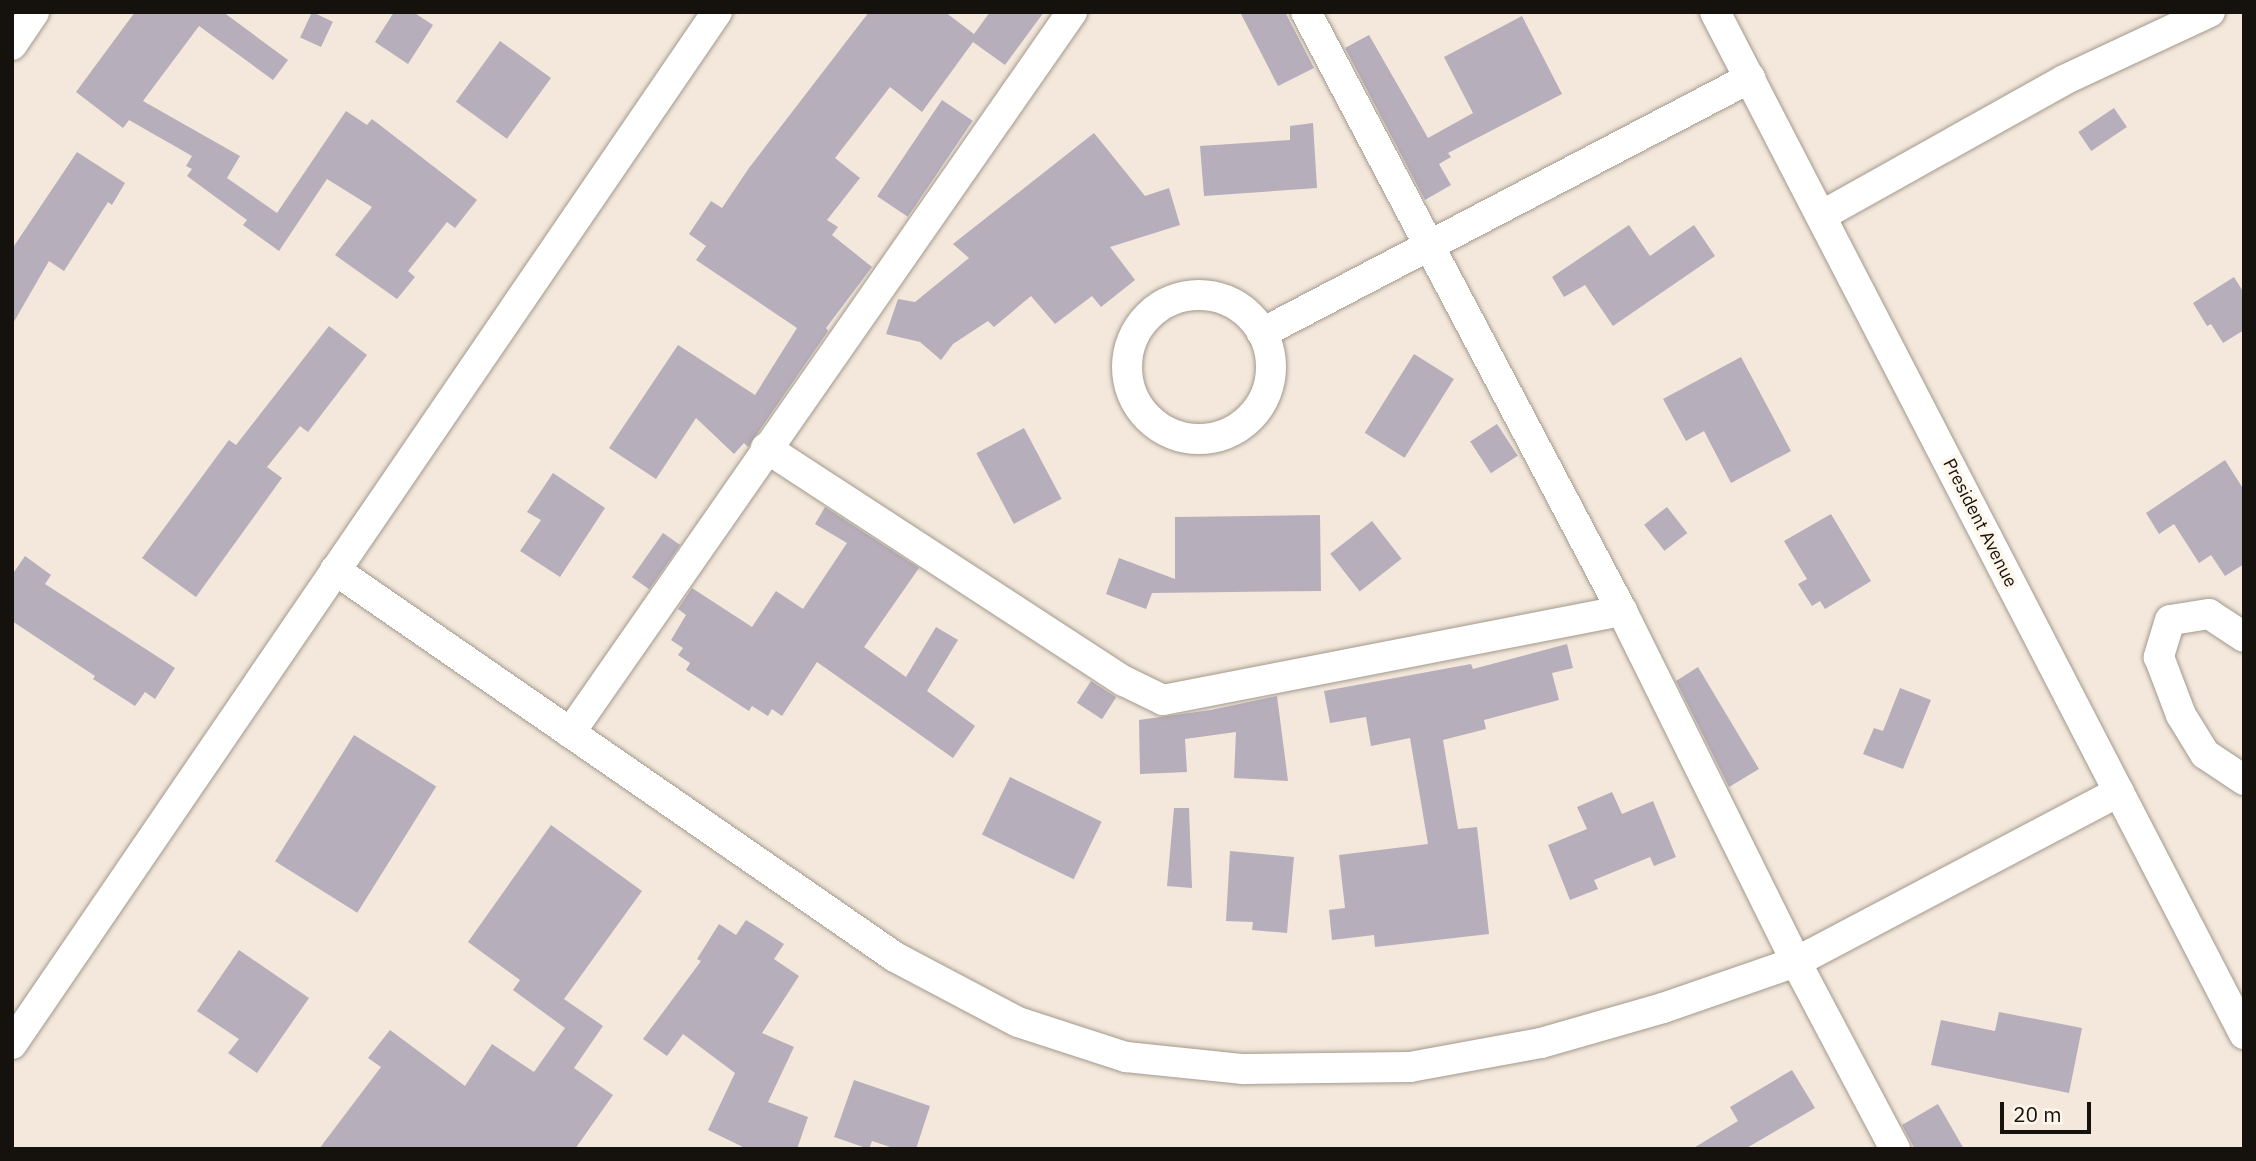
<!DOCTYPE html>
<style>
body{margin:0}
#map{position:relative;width:2256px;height:1161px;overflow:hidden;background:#f3e8db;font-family:"IBM Plex Sans",sans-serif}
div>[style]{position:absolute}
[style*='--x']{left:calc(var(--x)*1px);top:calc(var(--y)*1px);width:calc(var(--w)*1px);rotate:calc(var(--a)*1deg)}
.building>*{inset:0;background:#b6aebb;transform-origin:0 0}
.roads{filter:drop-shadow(0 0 2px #a3998d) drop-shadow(0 0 2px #a3998d)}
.minor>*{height:30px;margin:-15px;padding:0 15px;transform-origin:15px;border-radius:15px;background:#fff}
.minor>.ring{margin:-15px;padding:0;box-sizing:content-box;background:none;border:30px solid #fff;border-radius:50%}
span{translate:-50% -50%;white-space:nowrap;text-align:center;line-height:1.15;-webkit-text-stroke:7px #fff6eb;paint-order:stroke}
.street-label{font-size:18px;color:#15120d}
.frame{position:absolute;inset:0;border:14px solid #15120d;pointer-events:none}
.scale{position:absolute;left:2000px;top:1102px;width:91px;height:32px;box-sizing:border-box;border:4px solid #15120d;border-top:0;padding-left:9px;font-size:21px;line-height:24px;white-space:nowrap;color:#15120d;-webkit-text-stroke:5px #fff6eb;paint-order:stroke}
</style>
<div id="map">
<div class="building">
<div style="clip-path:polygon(135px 12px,223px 12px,288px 60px,273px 80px,199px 26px,143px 101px,240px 156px,227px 178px,277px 213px,346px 111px,367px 125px,372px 119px,477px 200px,455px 228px,447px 222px,408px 271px,415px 277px,397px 299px,335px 255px,372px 207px,327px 179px,279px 251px,243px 225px,247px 220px,187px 176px,192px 169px,186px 166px,192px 156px,129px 120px,123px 128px,76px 92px)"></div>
<div style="left:312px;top:12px;width:23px;height:28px;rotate:25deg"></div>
<div style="clip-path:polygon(394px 12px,413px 12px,433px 25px,408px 64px,375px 42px)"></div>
<div style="clip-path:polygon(869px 12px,945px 12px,974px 34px,990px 12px,1044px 12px,1005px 65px,973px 42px,922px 112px,890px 87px,835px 158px,860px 178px,827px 220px,838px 227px,832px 235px,872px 267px,826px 328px,828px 331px,748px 447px,744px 443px,734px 454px,696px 418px,656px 479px,609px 448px,678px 345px,755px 395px,797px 328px,696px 260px,706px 246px,689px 234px,711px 201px,722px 208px,749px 168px)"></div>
<div style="clip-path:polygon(1240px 12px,1285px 12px,1314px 68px,1278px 86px)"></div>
<div style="clip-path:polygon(1522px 16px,1562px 94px,1448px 153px,1451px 157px,1439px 164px,1451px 185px,1425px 200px,1345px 48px,1369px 35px,1428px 138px,1473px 113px,1444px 57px)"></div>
<div style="left:500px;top:41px;width:63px;height:75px;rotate:36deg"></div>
<div style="left:942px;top:100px;width:37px;height:116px;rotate:34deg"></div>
<div style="left:2114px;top:108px;width:23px;height:43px;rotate:56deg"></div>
<div style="clip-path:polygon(1313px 123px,1317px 188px,1204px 196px,1200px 146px,1290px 140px,1290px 126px)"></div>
<div style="clip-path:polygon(1094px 133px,1145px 196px,1169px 188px,1180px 225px,1110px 247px,1135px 280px,1101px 307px,1092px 296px,1055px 324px,1031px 296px,994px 327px,988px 321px,953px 344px,941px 360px,920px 342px,886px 334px,898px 299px,915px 302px,969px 258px,953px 244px)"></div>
<div style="clip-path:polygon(77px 152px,125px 183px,112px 205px,108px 202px,64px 271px,49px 261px,12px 325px,12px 249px)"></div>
<div style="clip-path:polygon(1629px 225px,1650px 256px,1694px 225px,1715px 256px,1613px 326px,1585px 285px,1564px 297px,1552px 277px)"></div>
<div style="clip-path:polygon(2234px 277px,2244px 293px,2244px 330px,2223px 343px,2211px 324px,2207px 326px,2193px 303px)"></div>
<div style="clip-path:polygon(329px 326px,367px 355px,308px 432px,300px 426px,267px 467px,282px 478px,196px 597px,142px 558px,229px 440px,236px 445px)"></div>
<div style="left:1414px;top:354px;width:47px;height:93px;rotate:32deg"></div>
<div style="clip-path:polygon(1741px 357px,1791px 451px,1731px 483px,1704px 431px,1686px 441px,1663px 399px)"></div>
<div style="left:1497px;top:424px;width:38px;height:32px;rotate:57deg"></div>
<div style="left:1024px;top:428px;width:80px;height:54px;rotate:62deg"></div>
<div style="clip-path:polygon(2225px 460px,2244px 490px,2244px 564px,2225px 576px,2211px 555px,2199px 563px,2174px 524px,2159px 534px,2146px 513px)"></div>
<div style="clip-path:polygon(553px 473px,605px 508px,560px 577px,520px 551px,541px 520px,527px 512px)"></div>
<div style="clip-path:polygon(825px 507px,919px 568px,864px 647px,906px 677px,936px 627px,958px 640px,927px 691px,975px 726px,953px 758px,817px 662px,782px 716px,772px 709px,768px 716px,752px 706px,749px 711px,686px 670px,690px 663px,678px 655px,683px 648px,671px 640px,686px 615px,678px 609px,692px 588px,752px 627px,776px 591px,803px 609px,847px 543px,815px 524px)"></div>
<div style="left:1667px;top:507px;width:33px;height:29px;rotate:52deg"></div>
<div style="clip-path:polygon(1831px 514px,1871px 581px,1825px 609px,1820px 601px,1812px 606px,1798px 584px,1807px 579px,1784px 541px)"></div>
<div style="clip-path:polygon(1320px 515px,1321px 591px,1152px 593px,1146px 609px,1106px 594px,1119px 558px,1175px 579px,1175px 517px)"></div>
<div style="left:1372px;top:521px;width:48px;height:53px;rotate:52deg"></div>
<div style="left:663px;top:533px;width:21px;height:54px;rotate:35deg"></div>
<div style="clip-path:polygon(25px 556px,51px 575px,45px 584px,175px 668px,155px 699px,145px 692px,135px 706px,93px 679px,95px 676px,12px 621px,12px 575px)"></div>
<div style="clip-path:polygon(1567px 644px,1573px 668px,1552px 673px,1559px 700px,1484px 720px,1486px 729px,1443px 740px,1458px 829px,1477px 827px,1489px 934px,1375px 947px,1374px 935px,1332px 940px,1329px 910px,1345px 908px,1339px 855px,1428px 844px,1410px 738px,1371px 746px,1366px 717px,1330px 723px,1324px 691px,1471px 664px,1473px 669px)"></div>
<div style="clip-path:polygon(1698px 667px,1759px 769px,1729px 787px,1676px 681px)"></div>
<div style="left:1091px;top:681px;width:30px;height:26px;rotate:33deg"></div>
<div style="clip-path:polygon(1900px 688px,1931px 700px,1903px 769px,1863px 754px,1874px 728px,1883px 731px)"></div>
<div style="clip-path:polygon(1277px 696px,1288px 781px,1234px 778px,1236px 732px,1185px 739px,1187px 772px,1140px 774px,1139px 720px,1211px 710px)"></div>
<div style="left:354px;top:735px;width:97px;height:149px;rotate:32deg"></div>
<div style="left:1010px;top:777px;width:102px;height:64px;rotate:26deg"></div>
<div style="clip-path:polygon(1612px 792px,1622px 814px,1653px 801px,1676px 857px,1654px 866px,1650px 857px,1594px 880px,1598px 889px,1570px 900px,1548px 845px,1587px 829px,1577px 807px)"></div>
<div style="clip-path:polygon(1174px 808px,1189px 808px,1192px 888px,1167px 886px)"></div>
<div style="clip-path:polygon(551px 825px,642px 891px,564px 999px,603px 1026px,574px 1068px,613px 1095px,575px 1149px,319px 1149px,381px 1067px,368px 1058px,390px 1030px,465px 1086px,492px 1044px,534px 1072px,565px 1028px,513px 990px,520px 980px,468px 942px)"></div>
<div style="clip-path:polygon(1230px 851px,1294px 857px,1287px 933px,1252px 930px,1253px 922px,1226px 921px)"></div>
<div style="clip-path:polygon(746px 920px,784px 944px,774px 959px,799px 976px,762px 1033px,794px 1047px,768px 1102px,808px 1117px,797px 1149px,747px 1149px,708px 1130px,735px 1073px,683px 1034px,667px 1056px,643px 1039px,701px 961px,697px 959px,719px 924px,736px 935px)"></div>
<div style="clip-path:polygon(239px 950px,309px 998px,257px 1073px,228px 1053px,239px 1039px,197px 1011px)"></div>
<div style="clip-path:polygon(1999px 1012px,2082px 1028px,2069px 1093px,1931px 1065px,1941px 1020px,1995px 1031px)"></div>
<div style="clip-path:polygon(1792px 1070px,1815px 1108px,1745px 1149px,1692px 1149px,1738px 1121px,1730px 1107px)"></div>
<div style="clip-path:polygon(854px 1080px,930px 1106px,916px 1149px,896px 1149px,872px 1141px,869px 1149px,834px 1137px)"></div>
<div style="clip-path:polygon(1938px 1104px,1964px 1149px,1915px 1149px,1911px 1142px,1902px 1125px)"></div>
</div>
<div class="roads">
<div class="minor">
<div style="--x:1306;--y:12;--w:677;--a:62.19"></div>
<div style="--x:1622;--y:611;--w:392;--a:63.6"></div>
<div style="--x:1796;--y:962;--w:212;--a:62.1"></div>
<div style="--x:1715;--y:12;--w:1151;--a:62.63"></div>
<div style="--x:12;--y:45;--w:40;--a:-56"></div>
<div style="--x:1821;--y:216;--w:278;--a:-29.2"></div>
<div style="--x:2064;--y:80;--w:161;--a:-25"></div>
<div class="ring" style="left:1127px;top:295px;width:114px;height:114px"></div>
<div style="--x:1262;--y:333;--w:551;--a:-27.59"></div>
<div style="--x:766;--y:448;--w:427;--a:33.1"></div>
<div style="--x:1124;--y:681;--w:43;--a:26"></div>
<div style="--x:1163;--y:700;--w:468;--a:-11"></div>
<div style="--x:335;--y:570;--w:681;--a:34.65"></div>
<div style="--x:895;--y:957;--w:139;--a:27.9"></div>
<div style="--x:1018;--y:1022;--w:114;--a:18"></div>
<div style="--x:1126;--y:1057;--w:118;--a:5.9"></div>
<div style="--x:1243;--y:1069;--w:167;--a:-0.7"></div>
<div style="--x:1410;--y:1067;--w:133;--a:-10.4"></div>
<div style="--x:1541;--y:1043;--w:127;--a:-16"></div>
<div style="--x:1663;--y:1008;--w:141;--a:-19.1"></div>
<div style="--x:1796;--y:962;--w:365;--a:-27.8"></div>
<div style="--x:2244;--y:637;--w:42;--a:-146.7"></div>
<div style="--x:2209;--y:614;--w:39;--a:171"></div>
<div style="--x:2170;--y:620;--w:39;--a:107"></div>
<div style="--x:2159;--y:657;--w:62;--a:69.2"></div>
<div style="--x:2181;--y:715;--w:46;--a:58.4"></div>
<div style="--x:2205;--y:754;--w:47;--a:33.7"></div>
<div style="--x:570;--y:733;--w:879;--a:-55.15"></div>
<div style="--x:12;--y:1044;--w:1250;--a:-55.66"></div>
</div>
</div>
<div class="street-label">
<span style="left:1980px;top:523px;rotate:63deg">President Avenue</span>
</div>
<div class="frame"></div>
<div class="scale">20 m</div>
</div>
